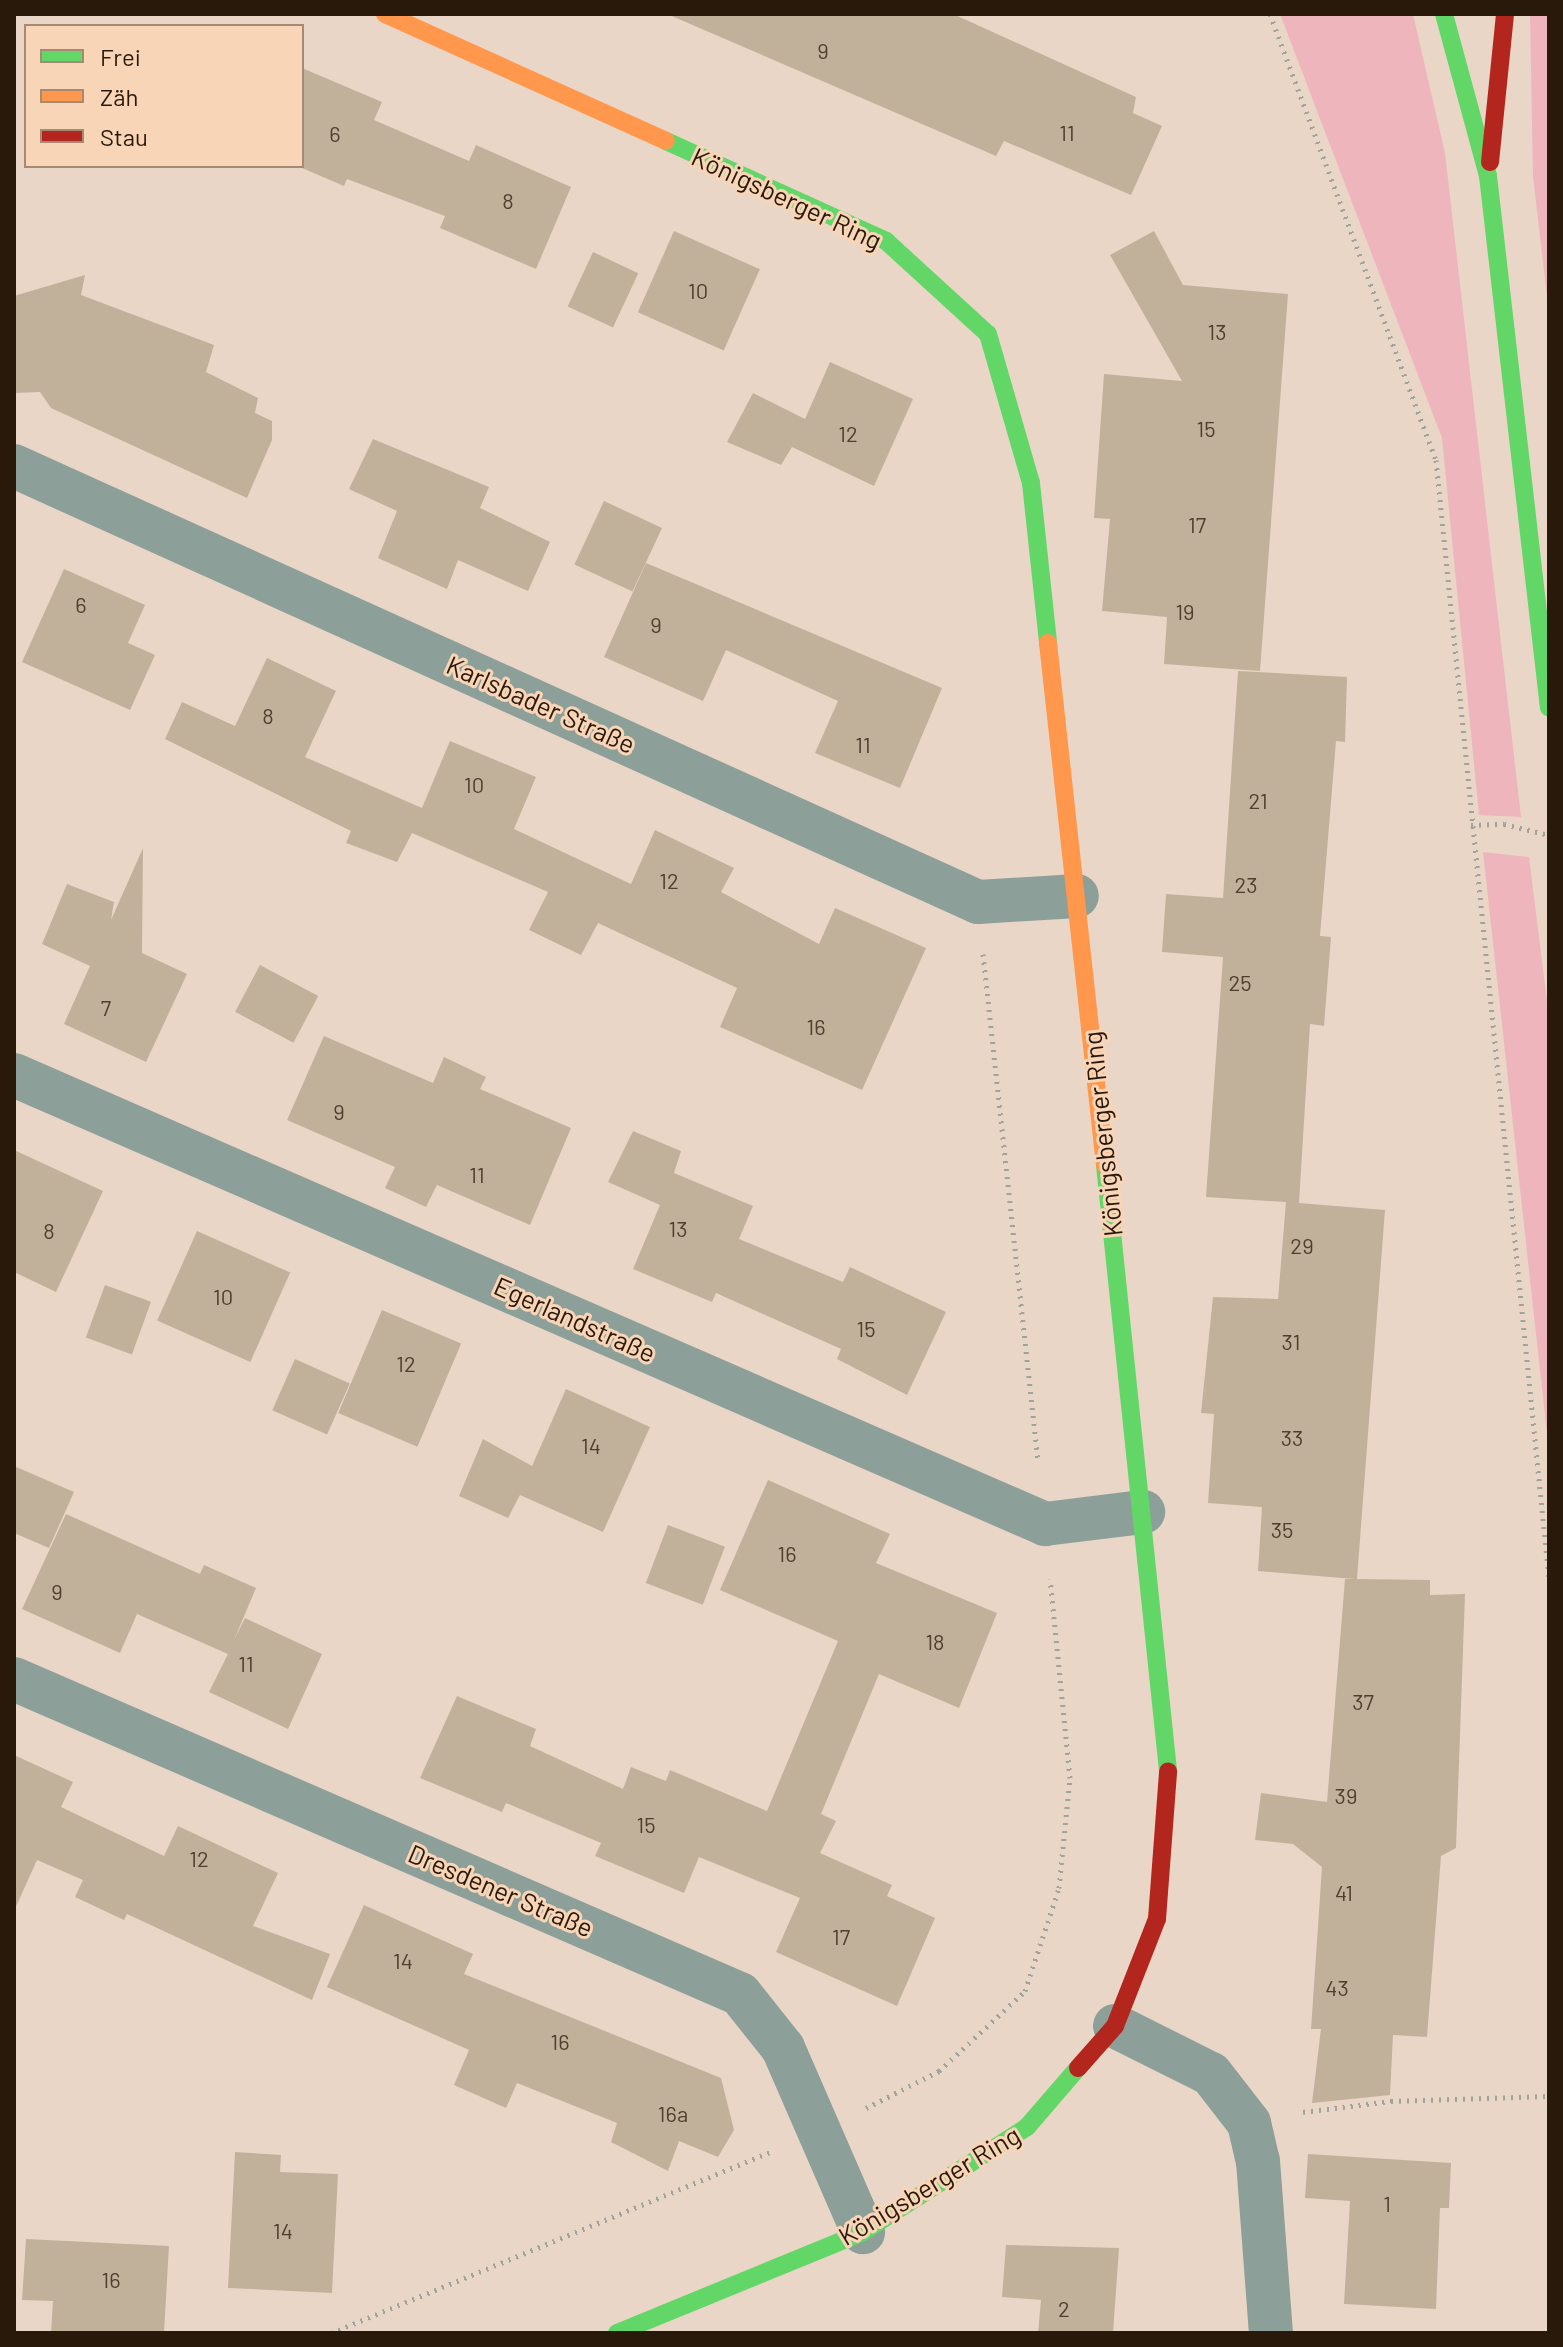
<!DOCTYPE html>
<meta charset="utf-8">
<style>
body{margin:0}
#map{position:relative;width:1563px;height:2347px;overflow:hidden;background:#ead6c7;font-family:Barlow,sans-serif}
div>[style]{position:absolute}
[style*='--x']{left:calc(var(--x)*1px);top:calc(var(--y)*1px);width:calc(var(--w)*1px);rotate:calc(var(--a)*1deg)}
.green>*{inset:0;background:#eeb6bc}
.building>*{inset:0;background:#c2b19a;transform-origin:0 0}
.path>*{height:5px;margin-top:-2.5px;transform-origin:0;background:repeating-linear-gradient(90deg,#9ea49c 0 2px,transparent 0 8px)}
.street>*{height:44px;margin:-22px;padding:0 22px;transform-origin:22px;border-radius:22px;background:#8ca099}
.fast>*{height:18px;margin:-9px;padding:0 9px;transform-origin:9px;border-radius:9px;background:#63d668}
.slow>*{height:18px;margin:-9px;padding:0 9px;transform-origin:9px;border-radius:9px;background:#ff974d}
.jam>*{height:18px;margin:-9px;padding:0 9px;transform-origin:9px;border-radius:9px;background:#b3261e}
span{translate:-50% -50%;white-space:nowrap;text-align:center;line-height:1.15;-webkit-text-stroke:6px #f9d5b8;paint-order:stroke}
.number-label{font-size:22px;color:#4f3f2f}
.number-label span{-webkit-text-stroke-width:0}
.street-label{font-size:26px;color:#29190b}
.frame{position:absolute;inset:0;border:16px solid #29190b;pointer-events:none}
.legend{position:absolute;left:24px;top:24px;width:280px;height:144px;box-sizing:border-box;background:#f9d5b8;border:2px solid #a68a73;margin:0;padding:10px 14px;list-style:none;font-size:24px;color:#29190b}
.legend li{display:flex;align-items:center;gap:16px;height:40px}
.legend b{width:40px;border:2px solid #a68a73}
</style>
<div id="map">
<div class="green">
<div style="clip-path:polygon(1280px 14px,1413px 14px,1445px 153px,1521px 817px,1479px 815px,1442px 438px)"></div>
<div style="clip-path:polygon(1530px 14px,1549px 14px,1549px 314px,1533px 177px)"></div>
<div style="clip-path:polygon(1483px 852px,1529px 857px,1549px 1017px,1549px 1452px)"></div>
</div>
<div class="building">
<div style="clip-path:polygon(667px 14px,953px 14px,1136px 97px,1133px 113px,1162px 126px,1131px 195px,1004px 141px,996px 156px)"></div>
<div style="clip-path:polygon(302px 68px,382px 102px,374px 120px,469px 161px,476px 145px,571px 187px,536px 269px,440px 228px,445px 216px,347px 179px,344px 186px,302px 168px)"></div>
<div style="left:674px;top:231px;width:94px;height:89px;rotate:24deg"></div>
<div style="clip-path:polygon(1154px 231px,1183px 285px,1288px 294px,1260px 671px,1164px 664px,1167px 617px,1102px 611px,1110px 519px,1094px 518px,1104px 374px,1182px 381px,1110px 255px)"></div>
<div style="left:593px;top:252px;width:50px;height:60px;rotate:25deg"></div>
<div style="clip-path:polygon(85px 275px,81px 295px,214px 345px,206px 372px,258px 398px,255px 413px,272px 421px,272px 440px,247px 498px,51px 408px,40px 392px,14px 393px,14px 296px)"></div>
<div style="clip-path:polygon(830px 362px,913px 399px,874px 486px,792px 447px,781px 465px,727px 442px,753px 393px,805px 419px)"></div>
<div style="clip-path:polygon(373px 439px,489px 487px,480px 508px,550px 542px,528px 591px,458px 560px,447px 589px,378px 558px,397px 511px,349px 489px)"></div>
<div style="left:604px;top:501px;width:64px;height:70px;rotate:25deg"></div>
<div style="clip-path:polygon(646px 563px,942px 688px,900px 788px,815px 753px,838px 701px,726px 650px,703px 701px,604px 657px)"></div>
<div style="clip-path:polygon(64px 569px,145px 605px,128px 643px,155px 655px,130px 710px,22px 662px)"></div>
<div style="clip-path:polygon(267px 658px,336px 691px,305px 757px,422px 808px,450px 741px,536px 777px,514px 829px,631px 884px,655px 830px,734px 868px,721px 892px,819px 944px,835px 908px,926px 948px,862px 1090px,720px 1027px,737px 988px,598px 923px,581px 955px,529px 930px,548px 892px,412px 833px,397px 862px,346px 843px,351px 831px,165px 739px,182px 702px,235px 726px)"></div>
<div style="clip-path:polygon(1238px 671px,1347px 677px,1345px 742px,1336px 741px,1320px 936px,1331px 937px,1324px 1026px,1310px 1024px,1299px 1203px,1385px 1210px,1357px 1579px,1430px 1580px,1430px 1595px,1465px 1594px,1456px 1848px,1441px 1856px,1427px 2037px,1393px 2035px,1390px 2095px,1312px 2103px,1321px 2029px,1311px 2029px,1322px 1867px,1293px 1844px,1255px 1840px,1261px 1793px,1327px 1802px,1345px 1579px,1354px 1579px,1258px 1571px,1262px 1507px,1208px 1503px,1214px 1414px,1201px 1413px,1213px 1297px,1278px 1299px,1286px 1202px,1206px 1197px,1223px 957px,1162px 952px,1166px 894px,1223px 898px)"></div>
<div style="clip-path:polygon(143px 848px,142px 953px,187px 974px,146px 1062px,64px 1024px,90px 966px,42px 944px,67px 884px,114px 902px,111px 920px)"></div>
<div style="left:260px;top:965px;width:66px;height:53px;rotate:28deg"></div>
<div style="clip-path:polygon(324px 1036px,433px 1083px,444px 1057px,486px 1077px,480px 1089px,571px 1128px,530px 1225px,437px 1185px,426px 1207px,385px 1188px,395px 1167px,287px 1120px)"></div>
<div style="clip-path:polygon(633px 1131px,681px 1151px,674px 1173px,753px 1206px,739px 1239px,843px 1282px,850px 1267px,946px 1312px,907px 1395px,837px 1359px,841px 1349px,716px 1293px,712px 1302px,633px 1269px,660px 1205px,608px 1182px)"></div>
<div style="clip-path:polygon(14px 1150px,103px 1191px,56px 1292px,14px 1272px)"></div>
<div style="left:197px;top:1231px;width:102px;height:98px;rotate:24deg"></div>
<div style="left:105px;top:1285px;width:49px;height:56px;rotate:20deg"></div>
<div style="left:382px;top:1310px;width:86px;height:112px;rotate:23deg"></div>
<div style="left:295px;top:1359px;width:60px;height:56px;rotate:24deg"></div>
<div style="clip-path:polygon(566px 1389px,650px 1427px,603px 1532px,520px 1495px,508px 1518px,459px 1496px,483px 1439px,532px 1466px)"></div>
<div style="clip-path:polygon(14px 1466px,74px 1492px,49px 1548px,14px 1533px)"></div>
<div style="clip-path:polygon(768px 1480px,890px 1534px,876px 1563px,997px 1613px,959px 1708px,879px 1674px,821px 1814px,836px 1821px,820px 1853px,892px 1885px,887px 1896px,935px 1918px,897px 2006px,776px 1952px,800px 1898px,699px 1857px,684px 1893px,595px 1856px,601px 1843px,506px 1803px,502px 1812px,420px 1778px,457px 1696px,536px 1729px,530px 1746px,623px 1789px,631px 1767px,666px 1781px,670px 1770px,767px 1811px,838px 1641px,720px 1590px)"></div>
<div style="clip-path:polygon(66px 1514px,200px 1574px,204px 1565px,256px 1588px,234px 1640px,245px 1618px,322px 1654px,288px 1729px,209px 1692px,228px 1654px,137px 1614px,120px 1653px,22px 1609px)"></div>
<div style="left:668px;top:1525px;width:61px;height:62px;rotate:21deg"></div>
<div style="clip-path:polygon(14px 1755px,73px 1782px,61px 1807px,164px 1856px,178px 1826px,278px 1873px,253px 1926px,330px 1954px,312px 2000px,127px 1914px,124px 1920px,75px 1897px,83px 1880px,37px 1860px,14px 1911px)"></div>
<div style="clip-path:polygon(364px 1905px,473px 1954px,464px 1974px,721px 2078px,734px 2130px,718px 2157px,679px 2141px,668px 2171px,611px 2142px,617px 2123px,517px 2083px,506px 2108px,454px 2085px,469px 2050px,327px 1987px)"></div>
<div style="clip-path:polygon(235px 2152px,281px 2155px,280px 2172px,338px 2174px,332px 2293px,228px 2288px)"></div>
<div style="clip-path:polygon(1308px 2154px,1451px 2163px,1449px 2208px,1440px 2208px,1436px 2309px,1344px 2304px,1350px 2201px,1305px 2198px)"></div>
<div style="clip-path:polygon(26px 2239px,169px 2246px,164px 2333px,51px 2333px,53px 2301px,22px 2300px)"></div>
<div style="clip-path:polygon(1006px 2245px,1119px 2248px,1113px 2333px,1038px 2333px,1041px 2300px,1002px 2297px)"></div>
</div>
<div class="path">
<div style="--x:1270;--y:14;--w:476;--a:69.6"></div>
<div style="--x:1436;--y:460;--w:1124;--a:84.23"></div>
<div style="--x:1471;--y:825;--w:33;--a:-2"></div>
<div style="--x:1504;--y:824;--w:46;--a:13.7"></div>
<div style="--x:983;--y:954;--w:510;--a:83.81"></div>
<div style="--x:866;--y:2108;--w:82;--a:-26.9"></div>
<div style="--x:939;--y:2071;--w:117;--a:-42.9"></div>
<div style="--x:1025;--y:1991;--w:108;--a:-71.7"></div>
<div style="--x:1059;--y:1888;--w:111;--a:-84.3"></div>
<div style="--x:1070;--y:1778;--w:200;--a:-95.7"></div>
<div style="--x:1303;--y:2112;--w:89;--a:-7.1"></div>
<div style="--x:1391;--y:2101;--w:158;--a:-1.8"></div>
<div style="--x:331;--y:2333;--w:475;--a:-22.4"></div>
</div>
<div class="street">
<div style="--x:14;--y:466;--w:1058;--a:24.34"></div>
<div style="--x:978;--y:902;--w:99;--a:-3.5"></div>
<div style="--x:14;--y:1075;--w:1125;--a:23.53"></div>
<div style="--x:1045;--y:1524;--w:99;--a:-7"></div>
<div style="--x:14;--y:1679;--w:791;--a:23.46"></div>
<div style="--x:740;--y:1994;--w:69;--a:51.5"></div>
<div style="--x:783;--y:2048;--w:201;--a:66.5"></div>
<div style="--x:1115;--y:2026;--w:107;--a:26.6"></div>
<div style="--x:1211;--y:2074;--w:62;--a:52.2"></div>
<div style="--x:1249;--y:2123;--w:39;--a:77"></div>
<div style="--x:1258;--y:2161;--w:172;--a:85.7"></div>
</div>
<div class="fast">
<div style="--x:1444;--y:14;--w:168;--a:74.8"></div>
<div style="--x:1488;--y:176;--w:535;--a:83.46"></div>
<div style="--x:666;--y:141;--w:242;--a:24.4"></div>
<div style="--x:886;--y:241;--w:138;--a:42.4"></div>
<div style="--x:988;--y:334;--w:155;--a:73.9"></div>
<div style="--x:1031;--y:483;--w:161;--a:83.9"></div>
<div style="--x:1105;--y:1165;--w:609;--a:84.06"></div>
<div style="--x:617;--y:2333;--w:266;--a:-22.3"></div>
<div style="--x:863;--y:2232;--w:195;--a:-32.6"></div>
<div style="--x:1027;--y:2127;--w:78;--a:-49.2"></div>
</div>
<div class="slow">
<div style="--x:385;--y:14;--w:308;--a:24.3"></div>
<div style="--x:1048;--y:643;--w:525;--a:83.77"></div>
</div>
<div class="jam">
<div style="--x:1490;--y:162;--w:149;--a:-84.2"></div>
<div style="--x:1078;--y:2068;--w:56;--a:-48.6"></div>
<div style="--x:1115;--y:2026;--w:115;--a:-68.6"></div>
<div style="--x:1157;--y:1919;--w:148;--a:-85.7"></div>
</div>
<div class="number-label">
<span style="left:823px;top:51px">9</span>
<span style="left:1067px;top:133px">11</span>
<span style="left:335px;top:134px">6</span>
<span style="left:508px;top:201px">8</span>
<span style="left:698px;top:291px">10</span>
<span style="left:1217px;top:332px">13</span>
<span style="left:1206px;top:429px">15</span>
<span style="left:848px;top:434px">12</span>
<span style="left:1197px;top:525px">17</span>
<span style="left:81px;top:605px">6</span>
<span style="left:1185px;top:612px">19</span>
<span style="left:656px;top:625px">9</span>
<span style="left:268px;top:716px">8</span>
<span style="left:863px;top:745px">11</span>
<span style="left:474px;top:785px">10</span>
<span style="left:1258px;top:801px">21</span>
<span style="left:669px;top:881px">12</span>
<span style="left:1246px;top:885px">23</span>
<span style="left:1240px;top:983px">25</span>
<span style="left:106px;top:1008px">7</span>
<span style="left:816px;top:1027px">16</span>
<span style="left:339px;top:1112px">9</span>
<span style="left:477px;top:1175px">11</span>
<span style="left:678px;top:1229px">13</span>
<span style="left:49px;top:1231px">8</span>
<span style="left:1302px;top:1246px">29</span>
<span style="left:223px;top:1297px">10</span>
<span style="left:866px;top:1329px">15</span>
<span style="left:1291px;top:1342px">31</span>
<span style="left:406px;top:1364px">12</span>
<span style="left:1292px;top:1438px">33</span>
<span style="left:591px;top:1446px">14</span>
<span style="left:1282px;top:1530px">35</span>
<span style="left:787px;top:1554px">16</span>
<span style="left:57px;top:1592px">9</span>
<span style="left:935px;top:1642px">18</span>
<span style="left:246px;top:1664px">11</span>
<span style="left:1363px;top:1702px">37</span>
<span style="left:1346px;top:1796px">39</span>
<span style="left:646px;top:1825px">15</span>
<span style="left:199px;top:1859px">12</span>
<span style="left:1344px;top:1893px">41</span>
<span style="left:841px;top:1937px">17</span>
<span style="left:403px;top:1961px">14</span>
<span style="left:1337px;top:1988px">43</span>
<span style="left:560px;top:2042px">16</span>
<span style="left:673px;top:2114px">16a</span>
<span style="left:1387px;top:2204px">1</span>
<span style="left:283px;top:2231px">14</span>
<span style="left:111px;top:2280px">16</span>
<span style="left:1064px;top:2309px">2</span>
</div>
<div class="street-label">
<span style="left:787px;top:198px;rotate:25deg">Königsberger Ring</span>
<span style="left:541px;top:704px;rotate:24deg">Karlsbader Straße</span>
<span style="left:1102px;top:1134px;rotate:-96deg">Königsberger Ring</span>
<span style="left:575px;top:1319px;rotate:24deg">Egerlandstraße</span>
<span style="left:501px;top:1890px;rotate:23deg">Dresdener Straße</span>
<span style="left:929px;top:2185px;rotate:-31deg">Königsberger Ring</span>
</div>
<div class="frame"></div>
<ul class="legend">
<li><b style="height:10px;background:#63d668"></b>Frei</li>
<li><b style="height:10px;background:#ff974d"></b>Zäh</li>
<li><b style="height:10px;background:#b3261e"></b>Stau</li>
</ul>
</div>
